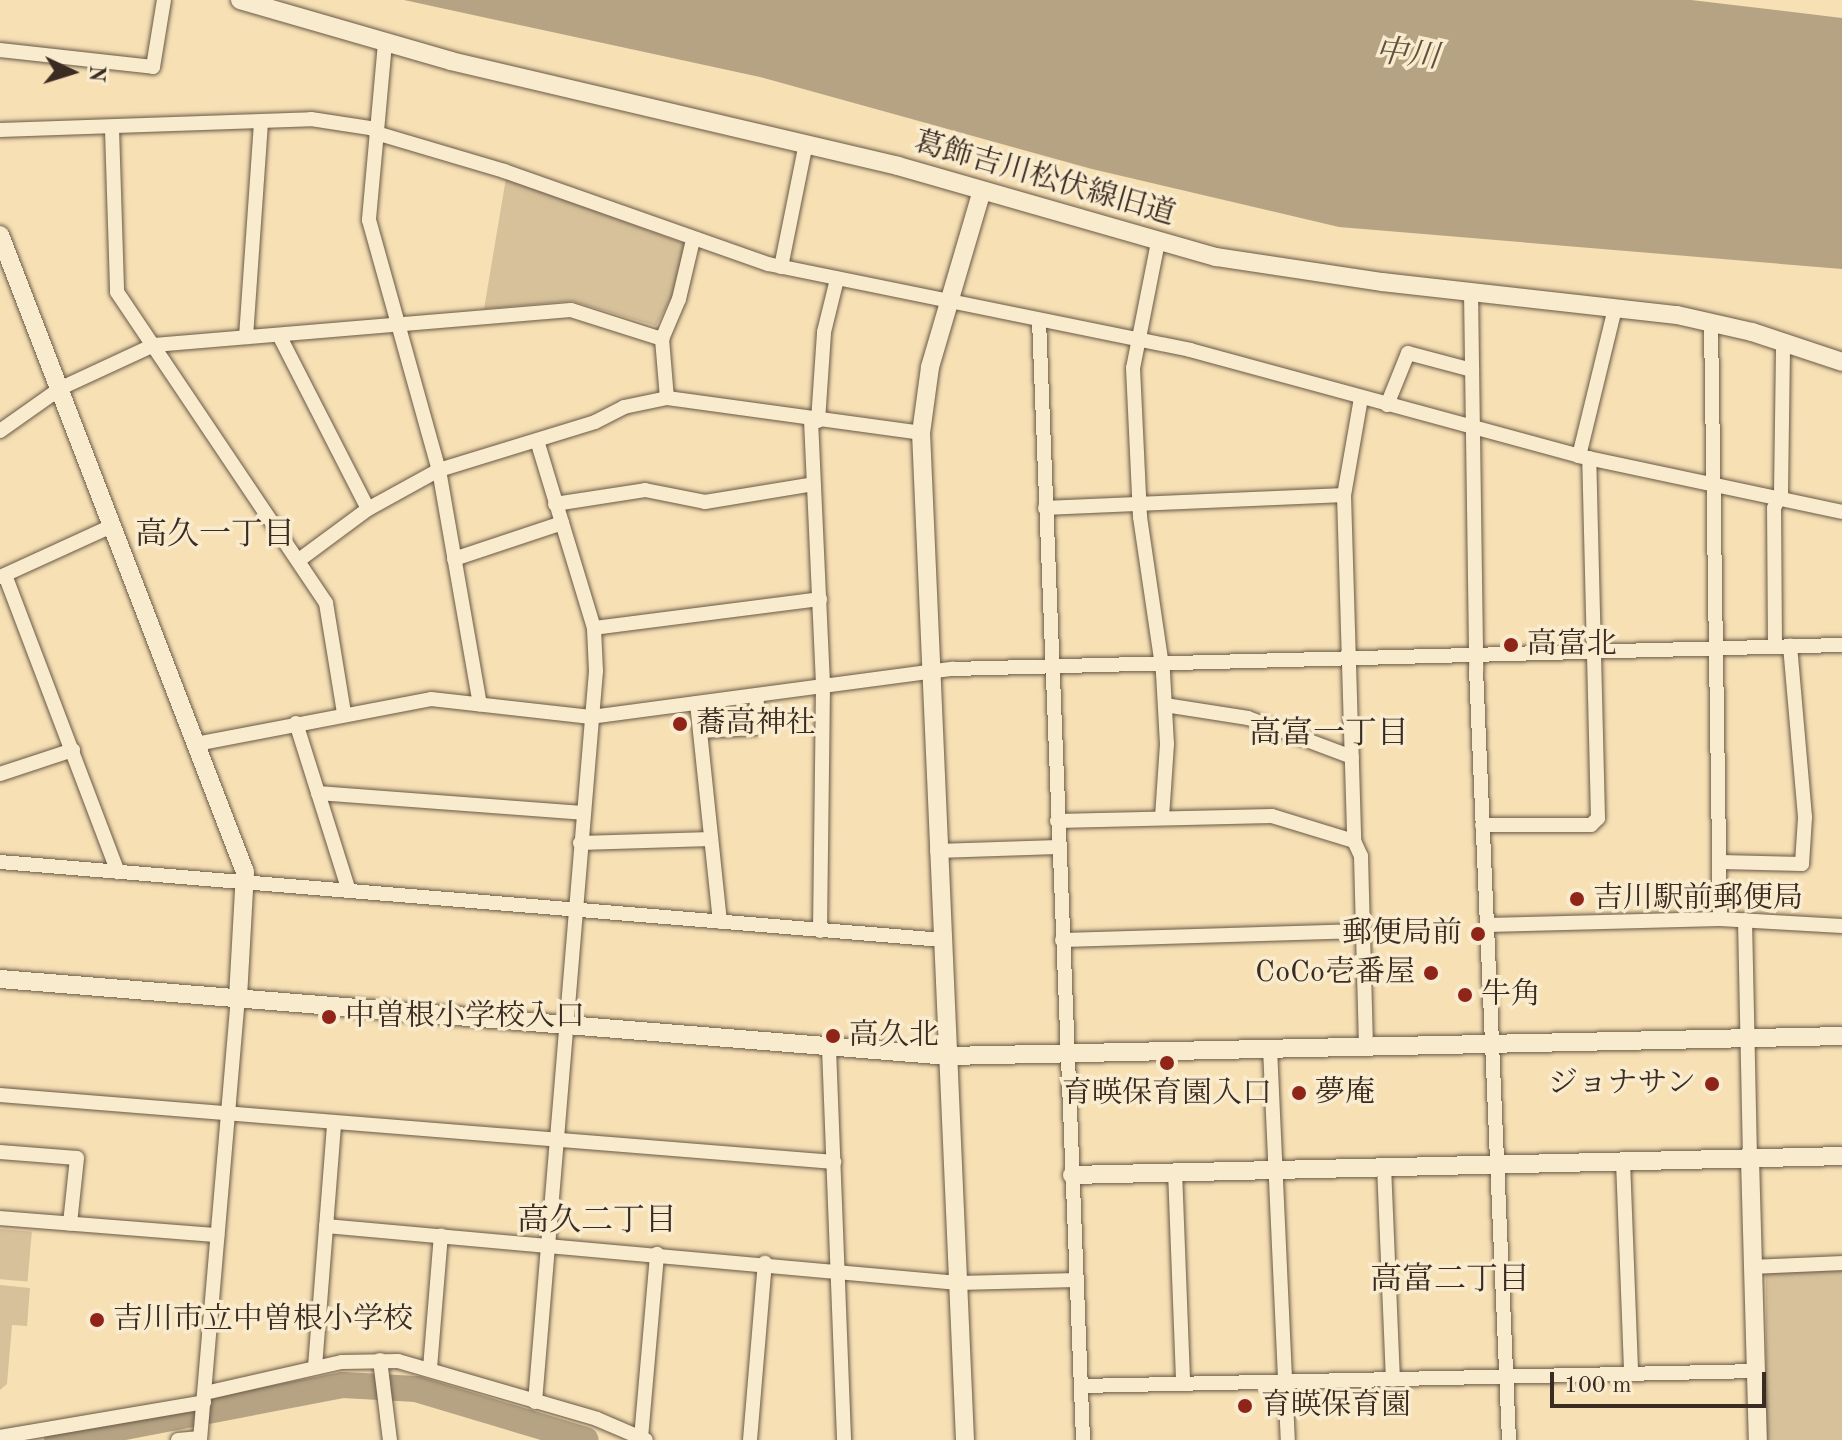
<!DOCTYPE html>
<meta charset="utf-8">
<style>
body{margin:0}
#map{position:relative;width:1842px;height:1440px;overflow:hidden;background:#f6e0b4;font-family:"Old Standard TT","Noto Serif JP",serif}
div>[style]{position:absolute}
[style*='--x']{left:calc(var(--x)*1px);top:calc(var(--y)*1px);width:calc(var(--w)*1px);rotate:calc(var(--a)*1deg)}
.green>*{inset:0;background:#d6c19b;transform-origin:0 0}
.water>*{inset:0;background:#b6a383}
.river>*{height:26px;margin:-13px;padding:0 13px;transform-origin:13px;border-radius:13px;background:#b6a383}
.roads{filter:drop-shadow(0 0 2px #6a5947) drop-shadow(0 0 2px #6a5947)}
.minor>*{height:14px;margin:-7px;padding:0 7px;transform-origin:7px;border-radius:7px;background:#f9ebce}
.tertiary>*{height:18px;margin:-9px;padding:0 9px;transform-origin:9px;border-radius:9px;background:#f9ebce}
.dots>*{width:22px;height:22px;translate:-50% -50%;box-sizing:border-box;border:4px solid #f9ebce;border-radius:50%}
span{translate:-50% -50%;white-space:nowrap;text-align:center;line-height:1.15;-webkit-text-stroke:7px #f9ebce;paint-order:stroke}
.street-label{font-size:30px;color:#3b2c23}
.poi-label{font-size:30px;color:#3b2c23}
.left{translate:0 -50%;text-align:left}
.right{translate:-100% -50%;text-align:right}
.water-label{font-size:32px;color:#605040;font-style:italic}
.neighbourhood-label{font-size:32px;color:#3b2c23}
.north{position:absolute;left:32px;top:32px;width:80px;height:80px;-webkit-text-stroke:6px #f9ebce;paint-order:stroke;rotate:94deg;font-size:22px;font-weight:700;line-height:32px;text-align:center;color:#3b2c23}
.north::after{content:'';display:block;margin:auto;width:28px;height:36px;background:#3b2c23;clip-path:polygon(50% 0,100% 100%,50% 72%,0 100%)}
.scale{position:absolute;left:1550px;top:1372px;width:216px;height:36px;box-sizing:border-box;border:4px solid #3b2c23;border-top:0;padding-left:10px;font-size:24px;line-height:28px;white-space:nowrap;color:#3b2c23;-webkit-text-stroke:6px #f9ebce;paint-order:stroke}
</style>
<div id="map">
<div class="green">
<div style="clip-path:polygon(506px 178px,686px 244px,672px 296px,656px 326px,572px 301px,484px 309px)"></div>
<div style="left:0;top:1229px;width:32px;height:50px;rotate:5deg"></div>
<div style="left:1842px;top:1269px;width:171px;height:76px;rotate:90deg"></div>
<div style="clip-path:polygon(0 1285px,30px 1288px,27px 1326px,12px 1325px,7px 1384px,0 1390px)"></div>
</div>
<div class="water">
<div style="clip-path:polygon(404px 0,1691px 0,1842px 18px,1842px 269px,1339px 227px,1092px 169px,760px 77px)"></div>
</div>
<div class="river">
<div style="--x:57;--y:1440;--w:291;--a:-10.9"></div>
<div style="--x:343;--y:1385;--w:73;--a:3.1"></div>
<div style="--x:416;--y:1389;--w:177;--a:16.7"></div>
</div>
<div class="roads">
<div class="minor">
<div style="--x:385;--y:43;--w:178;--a:95.2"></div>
<div style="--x:369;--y:220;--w:260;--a:74.4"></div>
<div style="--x:439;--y:470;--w:238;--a:80.1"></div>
<div style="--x:0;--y:50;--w:154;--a:6.3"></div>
<div style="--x:153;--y:67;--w:68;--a:-80.7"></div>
<div style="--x:112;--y:129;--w:163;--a:88.2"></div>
<div style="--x:117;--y:292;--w:375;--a:56.1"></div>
<div style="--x:326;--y:603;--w:111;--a:80.7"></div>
<div style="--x:0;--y:130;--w:311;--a:-2"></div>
<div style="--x:311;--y:119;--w:66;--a:8.7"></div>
<div style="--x:376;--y:133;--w:134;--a:16.5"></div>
<div style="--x:504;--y:171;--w:280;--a:19.4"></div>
<div style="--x:768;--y:264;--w:431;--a:11.5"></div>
<div style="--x:1190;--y:350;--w:403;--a:15.2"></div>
<div style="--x:1579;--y:456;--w:269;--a:12"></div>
<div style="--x:1158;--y:242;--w:128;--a:101.2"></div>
<div style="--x:1133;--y:368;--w:149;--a:87.3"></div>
<div style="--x:1140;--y:517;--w:158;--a:81.6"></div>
<div style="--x:1163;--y:673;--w:71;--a:86.8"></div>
<div style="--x:1167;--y:744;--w:74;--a:93.9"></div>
<div style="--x:781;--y:267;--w:126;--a:-78.6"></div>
<div style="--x:1471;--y:291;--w:378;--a:89.2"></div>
<div style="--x:1476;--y:669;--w:772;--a:87.55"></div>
<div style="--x:1039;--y:320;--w:1121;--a:87.75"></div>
<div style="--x:1711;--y:324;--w:595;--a:89.13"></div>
<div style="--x:246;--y:337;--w:216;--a:-86"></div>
<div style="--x:280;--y:337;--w:193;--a:62.9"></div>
<div style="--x:662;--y:339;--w:43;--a:-67"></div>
<div style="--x:679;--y:299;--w:61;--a:-76.7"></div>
<div style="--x:1361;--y:398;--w:98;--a:99.9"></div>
<div style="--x:1344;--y:495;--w:346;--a:88.3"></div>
<div style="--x:1354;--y:841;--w:17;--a:65"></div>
<div style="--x:1361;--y:856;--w:190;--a:88.5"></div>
<div style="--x:1387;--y:405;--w:56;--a:-68"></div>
<div style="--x:1408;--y:353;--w:66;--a:14.9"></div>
<div style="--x:811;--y:420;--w:266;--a:87.4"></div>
<div style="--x:823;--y:686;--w:245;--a:90.7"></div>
<div style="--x:818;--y:421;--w:89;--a:-86.1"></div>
<div style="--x:824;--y:332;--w:55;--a:-76.2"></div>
<div style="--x:0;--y:431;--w:75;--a:-35.2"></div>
<div style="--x:61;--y:388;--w:102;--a:-24.8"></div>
<div style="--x:154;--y:345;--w:418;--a:-4.8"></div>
<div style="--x:571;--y:310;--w:96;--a:17.7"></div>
<div style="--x:662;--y:339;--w:59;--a:85.2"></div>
<div style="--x:1579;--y:456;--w:152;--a:-76.3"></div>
<div style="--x:555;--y:504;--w:91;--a:-8.8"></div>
<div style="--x:645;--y:490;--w:61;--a:11.3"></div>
<div style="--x:705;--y:502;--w:110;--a:-9.4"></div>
<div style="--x:1045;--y:508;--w:299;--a:-2.5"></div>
<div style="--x:454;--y:559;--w:114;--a:-18.4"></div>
<div style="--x:299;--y:560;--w:86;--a:-36.5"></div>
<div style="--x:368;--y:509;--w:81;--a:-28.8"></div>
<div style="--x:439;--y:470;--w:163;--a:-17.1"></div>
<div style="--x:595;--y:422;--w:33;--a:-27"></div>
<div style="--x:624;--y:407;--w:44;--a:-11.8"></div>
<div style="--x:667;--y:398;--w:256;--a:7.8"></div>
<div style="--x:5;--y:575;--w:318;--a:69.2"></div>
<div style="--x:0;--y:577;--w:123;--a:-24.5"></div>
<div style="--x:594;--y:628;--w:228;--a:-7.3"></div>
<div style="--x:1775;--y:646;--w:138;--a:-90.4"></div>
<div style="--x:1774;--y:508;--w:17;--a:-65"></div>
<div style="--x:1781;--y:493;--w:152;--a:-89.2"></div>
<div style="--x:697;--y:703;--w:220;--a:84"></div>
<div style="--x:1165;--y:705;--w:84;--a:8.9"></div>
<div style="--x:1248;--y:718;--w:111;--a:20.6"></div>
<div style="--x:296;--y:723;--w:176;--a:72.5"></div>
<div style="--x:700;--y:731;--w:55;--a:-3.1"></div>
<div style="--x:755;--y:728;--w:32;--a:-86"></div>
<div style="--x:196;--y:744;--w:239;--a:-10.8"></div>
<div style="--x:431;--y:699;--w:161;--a:6.4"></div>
<div style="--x:591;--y:717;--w:365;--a:-7.6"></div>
<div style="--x:953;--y:669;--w:889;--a:-1.55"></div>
<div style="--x:0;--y:774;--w:77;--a:-18.2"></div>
<div style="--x:318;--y:793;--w:265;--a:4.3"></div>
<div style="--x:1057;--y:821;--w:215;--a:-1.3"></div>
<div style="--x:1272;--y:816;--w:86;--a:17"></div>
<div style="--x:1482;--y:825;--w:109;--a:0"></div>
<div style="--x:1591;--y:825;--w:10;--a:-45"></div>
<div style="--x:1598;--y:818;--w:360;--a:-91.4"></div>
<div style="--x:580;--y:843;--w:131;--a:-1.7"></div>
<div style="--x:937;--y:851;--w:121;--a:-1.9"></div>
<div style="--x:0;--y:862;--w:945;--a:4.73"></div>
<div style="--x:1721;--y:862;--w:81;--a:1.4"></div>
<div style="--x:1802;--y:864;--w:47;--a:-86.3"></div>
<div style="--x:1805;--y:817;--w:172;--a:-95"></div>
<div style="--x:1745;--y:920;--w:239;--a:88.8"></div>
<div style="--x:1487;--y:925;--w:233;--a:-1.5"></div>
<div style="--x:1720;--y:919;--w:122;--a:3.3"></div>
<div style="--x:1062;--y:940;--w:301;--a:-1.7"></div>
<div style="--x:829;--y:1048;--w:392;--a:87.8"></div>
<div style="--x:1270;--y:1048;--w:392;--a:87.4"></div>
<div style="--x:0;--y:1095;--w:837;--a:4.59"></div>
<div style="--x:0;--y:1152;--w:77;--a:4.5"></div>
<div style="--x:77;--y:1158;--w:66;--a:96.1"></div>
<div style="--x:1623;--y:1161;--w:213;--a:87.8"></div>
<div style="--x:1384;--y:1166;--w:214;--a:87.6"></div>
<div style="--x:1175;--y:1171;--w:213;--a:87.8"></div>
<div style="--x:0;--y:1218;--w:218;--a:4.5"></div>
<div style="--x:326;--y:1226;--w:635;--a:5.15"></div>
<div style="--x:958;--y:1283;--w:119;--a:-1.4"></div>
<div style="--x:1752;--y:1267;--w:90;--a:-2.5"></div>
<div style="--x:380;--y:1360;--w:81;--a:82.9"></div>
<div style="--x:315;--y:1367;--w:245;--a:-85.5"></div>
<div style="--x:430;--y:1368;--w:133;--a:-85.3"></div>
<div style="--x:1081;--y:1386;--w:674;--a:-1.27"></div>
<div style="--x:205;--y:1393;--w:140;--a:-12.8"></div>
<div style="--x:342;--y:1362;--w:56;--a:-1"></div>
<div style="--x:398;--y:1361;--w:207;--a:16.2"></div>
<div style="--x:597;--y:1419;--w:53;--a:23.2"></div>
<div style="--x:535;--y:1402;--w:734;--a:-85.23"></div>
<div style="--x:596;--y:671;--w:43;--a:-92.7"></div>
<div style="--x:594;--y:628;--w:196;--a:-106.9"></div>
<div style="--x:0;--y:1437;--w:207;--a:-9.7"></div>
<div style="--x:641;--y:1438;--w:185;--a:-85"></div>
<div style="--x:178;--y:1440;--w:22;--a:-5"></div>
<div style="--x:200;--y:1440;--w:444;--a:-85.1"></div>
<div style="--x:750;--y:1440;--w:178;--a:-85.2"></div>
</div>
<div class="tertiary">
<div style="--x:240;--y:0;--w:220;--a:16.1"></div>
<div style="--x:451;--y:61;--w:459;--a:13.2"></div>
<div style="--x:898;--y:166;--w:331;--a:16"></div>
<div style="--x:1216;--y:257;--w:168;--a:8.6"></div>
<div style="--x:1382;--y:282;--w:297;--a:6.4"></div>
<div style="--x:1677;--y:315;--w:77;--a:12.8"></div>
<div style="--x:1752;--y:332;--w:95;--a:18.4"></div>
<div style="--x:0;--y:235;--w:682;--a:68.96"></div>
<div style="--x:245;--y:872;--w:126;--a:93.2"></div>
<div style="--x:0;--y:979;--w:951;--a:4.64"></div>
<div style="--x:948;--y:1056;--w:894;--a:-1.28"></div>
<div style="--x:1750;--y:1159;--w:281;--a:88.4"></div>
<div style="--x:1072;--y:1175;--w:770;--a:-1.41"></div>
<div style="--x:965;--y:1440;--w:1008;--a:-92.5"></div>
<div style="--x:921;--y:433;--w:67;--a:-82.2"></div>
<div style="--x:930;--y:367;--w:184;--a:-73.6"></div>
</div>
</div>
<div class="dots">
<div style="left:1511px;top:645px;background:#8f2418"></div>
<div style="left:680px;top:724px;background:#8f2418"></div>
<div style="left:1577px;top:899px;background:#8f2418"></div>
<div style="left:1478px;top:934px;background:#8f2418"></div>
<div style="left:1431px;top:973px;background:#8f2418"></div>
<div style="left:1465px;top:995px;background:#8f2418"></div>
<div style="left:329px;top:1017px;background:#8f2418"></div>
<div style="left:833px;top:1036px;background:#8f2418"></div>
<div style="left:1167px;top:1063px;background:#8f2418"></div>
<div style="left:1712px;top:1084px;background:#8f2418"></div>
<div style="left:1299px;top:1093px;background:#8f2418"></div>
<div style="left:97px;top:1320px;background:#8f2418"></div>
<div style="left:1245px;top:1406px;background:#8f2418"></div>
</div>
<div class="street-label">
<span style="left:1044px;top:179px;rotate:16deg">葛飾吉川松伏線旧道</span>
</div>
<div class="poi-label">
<span class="left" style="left:1527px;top:645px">高富北</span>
<span class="left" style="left:696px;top:724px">蕎高神社</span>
<span class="left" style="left:1593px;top:899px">吉川駅前郵便局</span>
<span class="right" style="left:1462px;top:934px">郵便局前</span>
<span class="right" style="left:1415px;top:973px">CoCo壱番屋</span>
<span class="left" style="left:1481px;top:995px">牛角</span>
<span class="left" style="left:345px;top:1017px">中曽根小学校入口</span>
<span class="left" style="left:849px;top:1036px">高久北</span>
<span class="right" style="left:1696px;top:1084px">ジョナサン</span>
<span class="left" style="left:1315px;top:1093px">夢庵</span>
<span style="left:1167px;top:1094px">育暎保育園入口</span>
<span class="left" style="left:113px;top:1320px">吉川市立中曽根小学校</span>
<span class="left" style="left:1261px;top:1406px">育暎保育園</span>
</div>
<div class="water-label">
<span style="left:1407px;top:56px;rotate:6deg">中川</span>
</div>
<div class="neighbourhood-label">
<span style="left:215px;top:536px">高久一丁目</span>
<span style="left:1329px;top:735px">高富一丁目</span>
<span style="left:597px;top:1222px">高久二丁目</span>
<span style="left:1450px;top:1281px">高富二丁目</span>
</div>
<div class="north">N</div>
<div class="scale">100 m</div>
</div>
